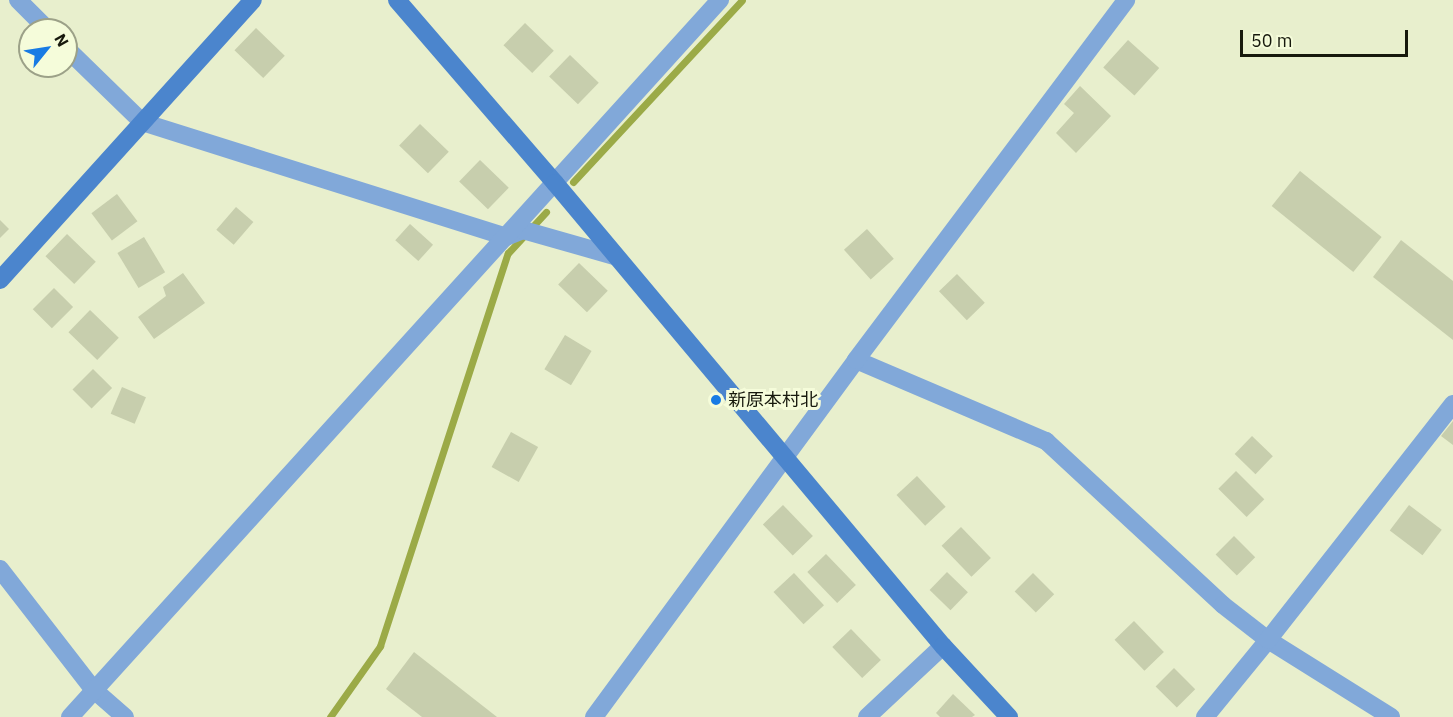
<!DOCTYPE html>
<meta charset="utf-8">
<style>
body{margin:0}
#map{position:relative;width:1453px;height:717px;overflow:hidden;background:#e8efcd;font-family:"IBM Plex Sans","Noto Sans JP",sans-serif}
div>[style]{position:absolute}
[style*='--x']{left:calc(var(--x)*1px);top:calc(var(--y)*1px);width:calc(var(--w)*1px);rotate:calc(var(--a)*1deg)}
.stream>*{height:7px;margin:-3.5px;padding:0 3.5px;transform-origin:3.5px;border-radius:3.5px;background:#9baa47}
.building>*{inset:0;background:#c7cead;transform-origin:0 0}
.street>*{height:18px;margin:-9px;padding:0 9px;transform-origin:9px;border-radius:9px;background:#81a8d9}
.secondary>*{height:18px;margin:-9px;padding:0 9px;transform-origin:9px;border-radius:9px;background:#4b85cd}
.dots>*{width:16px;height:16px;translate:-50% -50%;box-sizing:border-box;border:3px solid #f5fcda;border-radius:50%}
span{translate:-50% -50%;white-space:nowrap;text-align:center;line-height:1.15;-webkit-text-stroke:6px #f5fcda;paint-order:stroke}
.poi-label{font-size:18px;color:#17190d}
.left{translate:0 -50%;text-align:left}
.north{position:absolute;left:18px;top:18px;width:60px;height:60px;box-sizing:border-box;background:#f5fcda;border:2px solid #9ca188;border-radius:50%;rotate:60deg;font-size:16px;font-weight:700;line-height:24px;text-align:center;color:#17190d}
.north::after{content:'';display:block;margin:auto;width:21px;height:27px;background:#187be4;clip-path:polygon(50% 0,100% 100%,50% 72%,0 100%)}
.scale{position:absolute;left:1240px;top:30px;width:168px;height:27px;box-sizing:border-box;border:3px solid #17190d;border-top:0;padding-left:8px;font-size:18px;line-height:21px;white-space:nowrap;color:#17190d;-webkit-text-stroke:4px #f5fcda;paint-order:stroke}
</style>
<div id="map">
<div class="stream">
<div style="--x:573;--y:182;--w:248;--a:-47.1"></div>
<div style="--x:330;--y:717;--w:87;--a:-54.8"></div>
<div style="--x:380;--y:646;--w:413;--a:-72"></div>
<div style="--x:508;--y:253;--w:56;--a:-47.2"></div>
</div>
<div class="building">
<div style="left:525px;top:23px;width:40px;height:31px;rotate:44deg"></div>
<div style="left:256px;top:28px;width:40px;height:31px;rotate:44deg"></div>
<div style="left:1128px;top:40px;width:42px;height:37px;rotate:42deg"></div>
<div style="left:570px;top:55px;width:40px;height:30px;rotate:44deg"></div>
<div style="clip-path:polygon(1080px 86px,1111px 116px,1076px 153px,1056px 133px,1074px 113px,1064px 104px)"></div>
<div style="left:420px;top:124px;width:40px;height:30px;rotate:44deg"></div>
<div style="left:480px;top:160px;width:40px;height:30px;rotate:44deg"></div>
<div style="left:1300px;top:171px;width:105px;height:45px;rotate:39deg"></div>
<div style="left:117px;top:194px;width:34px;height:32px;rotate:53deg"></div>
<div style="left:236px;top:207px;width:23px;height:30px;rotate:41deg"></div>
<div style="clip-path:polygon(0 220px,9px 229px,0 238px)"></div>
<div style="left:410px;top:224px;width:31px;height:22px;rotate:42deg"></div>
<div style="left:867px;top:229px;width:40px;height:31px;rotate:48deg"></div>
<div style="left:67px;top:234px;width:40px;height:31px;rotate:44deg"></div>
<div style="left:144px;top:237px;width:41px;height:31px;rotate:59deg"></div>
<div style="clip-path:polygon(1401px 240px,1453px 281px,1453px 340px,1373px 277px)"></div>
<div style="left:579px;top:263px;width:40px;height:30px;rotate:44deg"></div>
<div style="clip-path:polygon(183px 273px,205px 303px,154px 339px,138px 317px,166px 296px,163px 287px)"></div>
<div style="left:957px;top:274px;width:40px;height:25px;rotate:46deg"></div>
<div style="left:54px;top:288px;width:27px;height:30px;rotate:45deg"></div>
<div style="left:90px;top:310px;width:40px;height:31px;rotate:44deg"></div>
<div style="left:565px;top:335px;width:31px;height:40px;rotate:31deg"></div>
<div style="left:93px;top:369px;width:27px;height:29px;rotate:45deg"></div>
<div style="left:122px;top:387px;width:26px;height:29px;rotate:23deg"></div>
<div style="clip-path:polygon(1453px 421px,1453px 445px,1441px 436px)"></div>
<div style="left:511px;top:432px;width:31px;height:40px;rotate:29deg"></div>
<div style="left:1252px;top:436px;width:29px;height:25px;rotate:44deg"></div>
<div style="left:1236px;top:471px;width:40px;height:25px;rotate:45deg"></div>
<div style="left:917px;top:476px;width:42px;height:28px;rotate:47deg"></div>
<div style="left:783px;top:505px;width:43px;height:28px;rotate:46deg"></div>
<div style="left:1409px;top:505px;width:41px;height:32px;rotate:37deg"></div>
<div style="left:961px;top:527px;width:43px;height:27px;rotate:46deg"></div>
<div style="left:1234px;top:536px;width:30px;height:26px;rotate:45deg"></div>
<div style="left:826px;top:554px;width:43px;height:26px;rotate:46deg"></div>
<div style="left:947px;top:572px;width:29px;height:25px;rotate:44deg"></div>
<div style="left:794px;top:573px;width:44px;height:28px;rotate:47deg"></div>
<div style="left:1033px;top:573px;width:30px;height:26px;rotate:45deg"></div>
<div style="left:1134px;top:621px;width:43px;height:27px;rotate:46deg"></div>
<div style="left:851px;top:629px;width:43px;height:26px;rotate:46deg"></div>
<div style="clip-path:polygon(414px 652px,497px 717px,422px 717px,386px 689px)"></div>
<div style="left:1174px;top:668px;width:30px;height:26px;rotate:45deg"></div>
<div style="clip-path:polygon(953px 694px,975px 715px,972px 717px,940px 717px,936px 713px)"></div>
</div>
<div class="street">
<div style="--x:18;--y:0;--w:42;--a:45"></div>
<div style="--x:66;--y:48;--w:106;--a:44.2"></div>
<div style="--x:142;--y:122;--w:382;--a:17.5"></div>
<div style="--x:506;--y:237;--w:18;--a:-22"></div>
<div style="--x:523;--y:230;--w:95;--a:15.9"></div>
<div style="--x:856;--y:360;--w:207;--a:23.1"></div>
<div style="--x:1046;--y:441;--w:241;--a:42.8"></div>
<div style="--x:1223;--y:605;--w:57;--a:37.9"></div>
<div style="--x:1268;--y:640;--w:145;--a:32"></div>
<div style="--x:0;--y:569;--w:153;--a:52.2"></div>
<div style="--x:94;--y:690;--w:41;--a:41.1"></div>
<div style="--x:70;--y:717;--w:968;--a:-47.81"></div>
<div style="--x:594;--y:717;--w:443;--a:-53.7"></div>
<div style="--x:856;--y:360;--w:450;--a:-53.1"></div>
<div style="--x:867;--y:717;--w:104;--a:-43.1"></div>
<div style="--x:1205;--y:717;--w:99;--a:-50.7"></div>
<div style="--x:1268;--y:640;--w:300;--a:-51.9"></div>
</div>
<div class="secondary">
<div style="--x:397;--y:0;--w:242;--a:49.2"></div>
<div style="--x:555;--y:183;--w:604;--a:50.04"></div>
<div style="--x:943;--y:646;--w:97;--a:47.1"></div>
<div style="--x:0;--y:280;--w:377;--a:-47.9"></div>
</div>
<div class="dots">
<div style="left:716px;top:400px;background:#187be4"></div>
</div>
<div class="poi-label">
<span class="left" style="left:728px;top:400px">新原本村北</span>
</div>
<div class="north">N</div>
<div class="scale">50 m</div>
</div>
